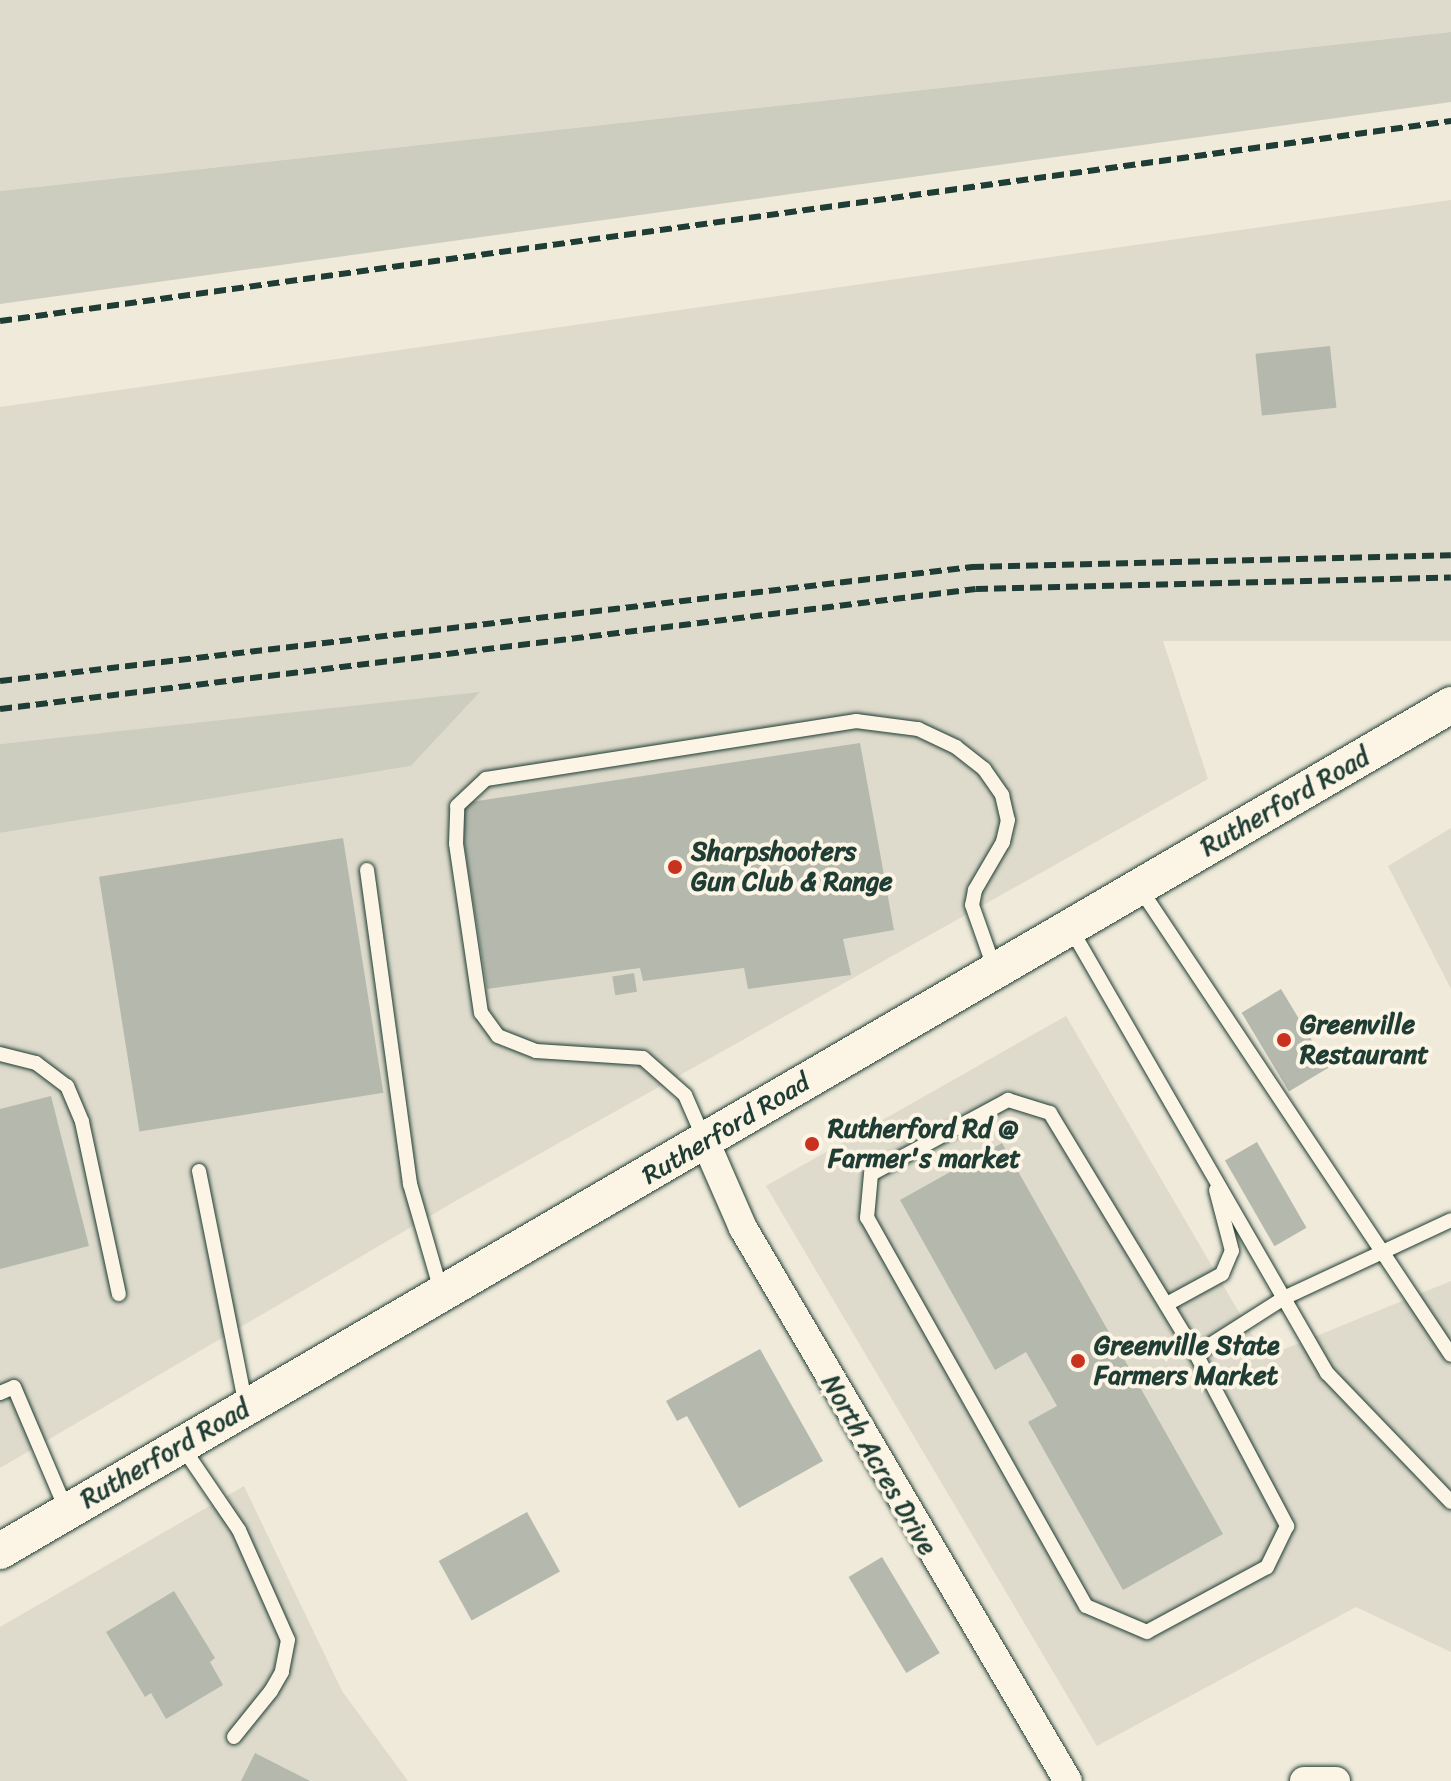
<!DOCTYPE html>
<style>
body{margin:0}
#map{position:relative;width:1451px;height:1781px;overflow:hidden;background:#efeada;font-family:Sriracha,sans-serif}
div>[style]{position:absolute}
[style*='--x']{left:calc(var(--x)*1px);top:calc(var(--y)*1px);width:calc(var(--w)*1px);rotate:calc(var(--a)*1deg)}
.built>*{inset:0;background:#dedbcc}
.green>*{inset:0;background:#cccdbf}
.building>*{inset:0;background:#b5b9ad;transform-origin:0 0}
.roads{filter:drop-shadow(0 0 2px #1f3d34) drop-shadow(0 0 2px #1f3d34)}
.service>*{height:14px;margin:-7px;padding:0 7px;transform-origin:7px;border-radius:7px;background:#fcf5e5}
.minor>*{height:28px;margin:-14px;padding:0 14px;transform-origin:14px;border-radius:14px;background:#fcf5e5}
.tertiary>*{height:36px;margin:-18px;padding:0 18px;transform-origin:18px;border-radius:18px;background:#fcf5e5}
.rail>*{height:6px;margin-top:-3px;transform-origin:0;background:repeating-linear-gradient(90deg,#1f3d34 0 12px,transparent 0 18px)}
.dots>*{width:22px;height:22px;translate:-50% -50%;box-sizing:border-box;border:4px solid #fcf5e5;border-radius:50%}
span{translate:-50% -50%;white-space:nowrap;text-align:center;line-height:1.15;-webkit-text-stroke:8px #fcf5e5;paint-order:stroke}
.street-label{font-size:26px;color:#1f3d34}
.poi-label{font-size:26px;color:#1f3d34;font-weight:700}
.left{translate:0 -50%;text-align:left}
</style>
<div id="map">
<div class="built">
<div style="clip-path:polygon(0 0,1451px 0,1451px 32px,0 191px)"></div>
<div style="clip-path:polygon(1451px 200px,1451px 641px,1163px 641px,1208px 779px,459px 1199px,0 1468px,0 833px,411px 766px,479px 693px,0 744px,0 407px)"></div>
<div style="clip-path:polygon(1451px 828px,1451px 989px,1388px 866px)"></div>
<div style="clip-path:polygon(1066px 1016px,1265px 1357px,1451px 1281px,1451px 1652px,1356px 1607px,1097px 1746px,766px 1186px)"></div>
<div style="clip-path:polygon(244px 1486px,342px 1691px,408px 1781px,0 1781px,0 1627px)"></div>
</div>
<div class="green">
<div style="clip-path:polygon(1451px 32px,1451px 102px,0 304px,0 191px)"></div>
<div style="clip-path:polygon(480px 692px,411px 766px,0 833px,0 744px)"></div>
</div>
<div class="building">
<div style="left:1330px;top:346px;width:62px;height:75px;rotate:84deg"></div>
<div style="clip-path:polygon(860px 743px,894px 930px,843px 939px,851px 975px,748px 989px,744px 968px,643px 981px,640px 968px,487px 989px,458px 804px)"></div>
<div style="left:343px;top:838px;width:258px;height:247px;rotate:81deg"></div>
<div style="left:634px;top:973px;width:19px;height:22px;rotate:81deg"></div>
<div style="left:1281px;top:989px;width:92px;height:46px;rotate:59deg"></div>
<div style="clip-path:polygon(51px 1096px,89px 1246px,0 1269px,0 1109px)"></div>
<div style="left:1257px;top:1142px;width:99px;height:37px;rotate:60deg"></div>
<div style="clip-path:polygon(1002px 1143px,1223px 1534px,1123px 1590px,1028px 1422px,1057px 1406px,1026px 1352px,995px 1370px,900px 1200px)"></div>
<div style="clip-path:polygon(760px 1349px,823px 1461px,739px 1508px,687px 1416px,677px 1421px,666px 1401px)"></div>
<div style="left:527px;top:1512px;width:68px;height:101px;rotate:61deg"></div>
<div style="left:882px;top:1557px;width:112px;height:39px;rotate:59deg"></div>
<div style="clip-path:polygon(174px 1591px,215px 1658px,210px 1662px,223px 1685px,166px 1719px,151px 1693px,145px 1697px,106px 1632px)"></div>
<div style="clip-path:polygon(255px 1753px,310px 1781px,241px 1781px)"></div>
</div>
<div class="roads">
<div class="service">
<div style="--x:367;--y:870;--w:317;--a:82.2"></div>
<div style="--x:410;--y:1184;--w:115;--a:73.8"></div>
<div style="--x:1139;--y:887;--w:562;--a:56.31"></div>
<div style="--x:1071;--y:929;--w:513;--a:60.03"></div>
<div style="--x:1327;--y:1373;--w:179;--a:46.1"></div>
<div style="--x:0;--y:1054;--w:37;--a:14"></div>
<div style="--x:36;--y:1063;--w:39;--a:37"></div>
<div style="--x:67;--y:1086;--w:39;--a:67"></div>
<div style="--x:82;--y:1122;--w:176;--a:77.9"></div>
<div style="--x:1008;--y:1100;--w:44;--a:17.2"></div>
<div style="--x:1050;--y:1113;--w:282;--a:58.8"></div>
<div style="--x:1196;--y:1354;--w:195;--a:62.1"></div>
<div style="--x:1287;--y:1526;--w:46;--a:116"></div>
<div style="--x:1267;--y:1567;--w:136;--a:151.6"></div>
<div style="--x:1147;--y:1632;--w:66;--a:-156.9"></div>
<div style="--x:1086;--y:1606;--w:446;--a:-119.4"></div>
<div style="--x:867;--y:1218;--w:44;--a:-84.8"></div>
<div style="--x:871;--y:1174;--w:156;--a:-28.4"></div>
<div style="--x:705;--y:1141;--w:50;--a:-113.5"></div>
<div style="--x:685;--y:1095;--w:56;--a:-138.6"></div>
<div style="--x:643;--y:1058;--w:107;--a:-176.3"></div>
<div style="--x:536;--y:1051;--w:41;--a:-158.5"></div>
<div style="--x:498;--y:1036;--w:29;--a:-126"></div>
<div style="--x:481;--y:1013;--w:171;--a:-98.4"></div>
<div style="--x:456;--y:844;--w:38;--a:-88"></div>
<div style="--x:457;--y:806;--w:40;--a:-43"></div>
<div style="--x:486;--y:779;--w:375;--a:-8.9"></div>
<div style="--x:856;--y:721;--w:63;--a:7.4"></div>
<div style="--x:918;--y:729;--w:42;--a:25.3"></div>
<div style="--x:956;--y:747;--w:36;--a:38"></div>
<div style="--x:984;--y:769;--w:32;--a:55"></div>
<div style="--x:1002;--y:795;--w:26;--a:77"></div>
<div style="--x:1008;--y:820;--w:23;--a:103"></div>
<div style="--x:1003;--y:842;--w:56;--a:120.3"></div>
<div style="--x:975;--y:890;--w:15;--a:101"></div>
<div style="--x:972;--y:905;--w:69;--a:70.5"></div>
<div style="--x:199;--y:1171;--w:240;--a:78.7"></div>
<div style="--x:1167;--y:1304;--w:63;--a:-28.6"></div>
<div style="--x:1222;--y:1274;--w:25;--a:-67"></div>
<div style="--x:1232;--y:1251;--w:63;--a:-104.7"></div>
<div style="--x:1196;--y:1354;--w:104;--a:-32.5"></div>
<div style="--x:1284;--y:1298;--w:184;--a:-25"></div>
<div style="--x:0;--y:1393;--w:15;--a:-23"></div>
<div style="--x:14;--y:1387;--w:135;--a:66.9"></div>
<div style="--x:181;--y:1445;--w:103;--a:55.7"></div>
<div style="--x:239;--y:1530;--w:120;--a:66"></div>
<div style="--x:288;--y:1640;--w:33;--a:101"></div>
<div style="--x:282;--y:1672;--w:22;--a:120"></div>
<div style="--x:271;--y:1691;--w:59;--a:128.8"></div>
</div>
<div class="minor">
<div style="--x:705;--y:1141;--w:95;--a:66.4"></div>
<div style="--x:743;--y:1228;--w:641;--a:59.56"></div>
<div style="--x:1304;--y:1781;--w:32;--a:0"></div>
</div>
<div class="tertiary">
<div style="--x:0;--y:1551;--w:1680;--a:-30.24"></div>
</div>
</div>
<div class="rail">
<div style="--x:0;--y:321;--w:1465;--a:-7.85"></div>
<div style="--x:0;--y:681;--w:979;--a:-6.69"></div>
<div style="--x:972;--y:567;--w:479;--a:-1.4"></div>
<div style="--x:0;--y:709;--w:983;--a:-7.01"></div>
<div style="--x:976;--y:589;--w:475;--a:-1.4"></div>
</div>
<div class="dots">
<div style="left:675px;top:867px;background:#c8321e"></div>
<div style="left:1284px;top:1040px;background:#c8321e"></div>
<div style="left:812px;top:1144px;background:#c8321e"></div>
<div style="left:1078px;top:1361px;background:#c8321e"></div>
</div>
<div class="street-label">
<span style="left:1285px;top:802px;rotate:-30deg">Rutherford Road</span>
<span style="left:726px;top:1129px;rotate:-31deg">Rutherford Road</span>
<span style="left:165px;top:1454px;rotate:-30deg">Rutherford Road</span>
<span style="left:879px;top:1465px;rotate:60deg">North Acres Drive</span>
</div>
<div class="poi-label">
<span class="left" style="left:691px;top:867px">Sharpshooters<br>Gun Club &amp; Range</span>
<span class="left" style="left:1300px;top:1040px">Greenville<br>Restaurant</span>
<span class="left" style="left:828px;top:1144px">Rutherford Rd @<br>Farmer's market</span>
<span class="left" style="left:1094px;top:1361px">Greenville State<br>Farmers Market</span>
</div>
</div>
